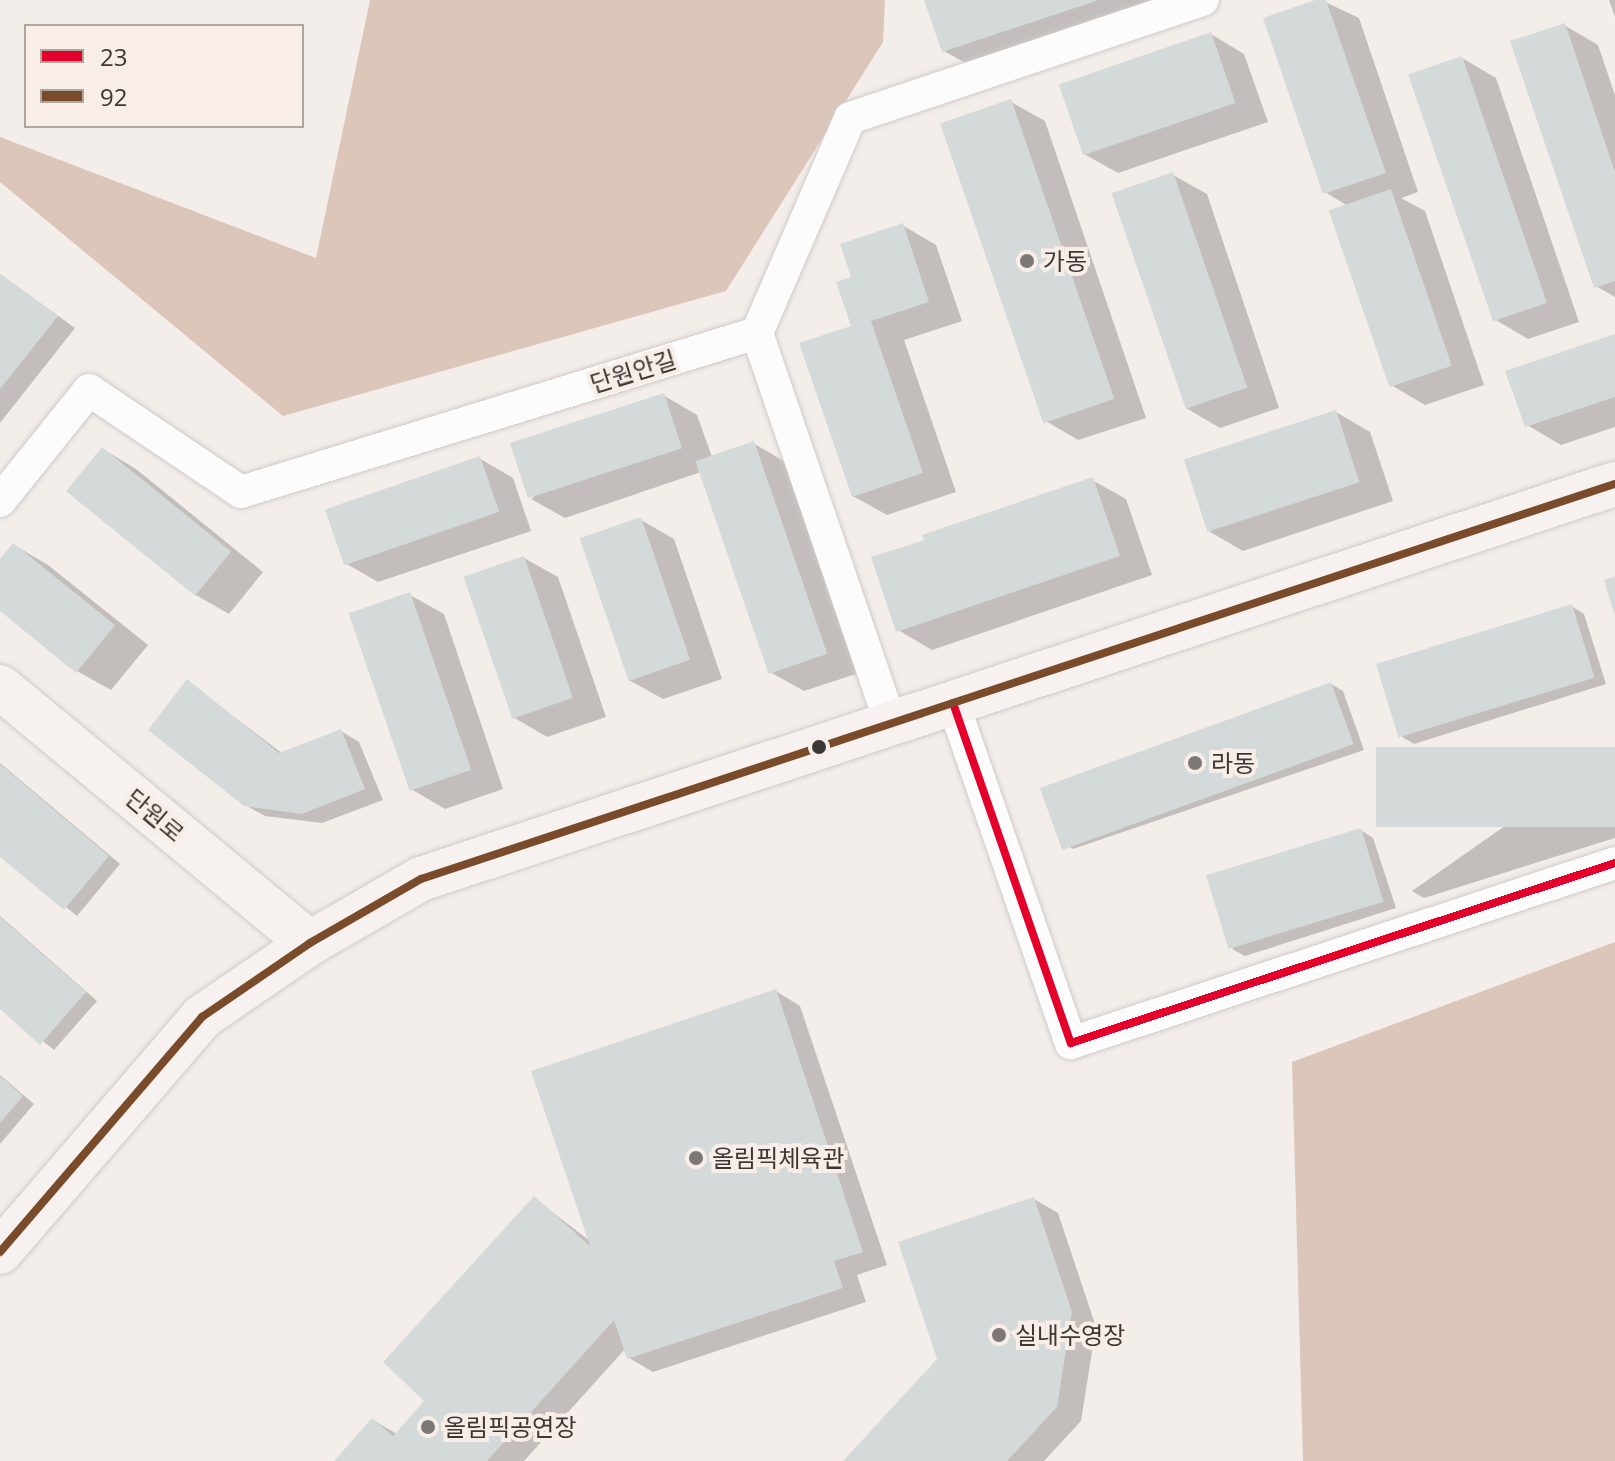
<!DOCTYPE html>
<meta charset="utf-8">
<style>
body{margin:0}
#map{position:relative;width:1615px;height:1461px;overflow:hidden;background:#f4eeeb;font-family:"Open Sans","Noto Sans KR",sans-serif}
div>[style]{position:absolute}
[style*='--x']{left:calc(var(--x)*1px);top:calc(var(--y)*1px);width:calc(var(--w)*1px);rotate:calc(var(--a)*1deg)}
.forest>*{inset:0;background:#dcc6ba}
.shadow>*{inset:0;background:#0003}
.building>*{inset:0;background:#d4dad9;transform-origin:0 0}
.roads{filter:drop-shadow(0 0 2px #cfcac8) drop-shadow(0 0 2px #cfcac8)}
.street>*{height:32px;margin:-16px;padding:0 16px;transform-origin:16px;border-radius:16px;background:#fdfcfc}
.secondary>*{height:44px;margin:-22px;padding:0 22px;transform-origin:22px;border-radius:22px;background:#f7f2ef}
.bus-1>*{height:8px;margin:-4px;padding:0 4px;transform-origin:4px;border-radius:4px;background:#e4002b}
.bus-2>*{height:8px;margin:-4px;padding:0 4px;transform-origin:4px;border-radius:4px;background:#7a4b2a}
.dots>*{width:22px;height:22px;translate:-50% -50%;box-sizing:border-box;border:4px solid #f8ede7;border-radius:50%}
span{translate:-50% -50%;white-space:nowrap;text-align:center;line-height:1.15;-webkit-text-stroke:8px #f8ede7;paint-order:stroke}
.poi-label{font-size:24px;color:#3c3836}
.left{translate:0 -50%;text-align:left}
.street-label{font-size:24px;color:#3c3836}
.legend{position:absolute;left:24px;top:24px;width:280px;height:104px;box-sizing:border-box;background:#f8ede7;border:2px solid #ada5a0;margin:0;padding:10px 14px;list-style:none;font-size:24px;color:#3c3836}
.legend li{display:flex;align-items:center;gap:16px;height:40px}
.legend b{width:40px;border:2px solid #ada5a0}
</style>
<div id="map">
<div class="forest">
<div style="clip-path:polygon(370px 0,885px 0,883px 42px,726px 291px,283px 416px,0 182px,0 137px,316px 258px)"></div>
<div style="clip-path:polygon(1615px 942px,1615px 1461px,1303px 1461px,1292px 1062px)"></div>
</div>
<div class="shadow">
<div style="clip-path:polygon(929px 0,1172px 0,978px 70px,944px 51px)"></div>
<div style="clip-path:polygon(1321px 0,1359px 18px,1418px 192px,1401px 198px,1425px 211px,1484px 385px,1425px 405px,1391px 385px,1348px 206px,1325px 192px)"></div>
<div style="clip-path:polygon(1609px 0,1615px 0,1615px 17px)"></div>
<div style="clip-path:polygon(1564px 25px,1598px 45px,1615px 95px,1615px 297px,1596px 286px)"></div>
<div style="clip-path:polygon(1211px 34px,1244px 54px,1268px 122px,1118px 173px,1084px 154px)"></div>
<div style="clip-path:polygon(1462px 58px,1496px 78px,1579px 322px,1528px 339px,1494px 319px)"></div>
<div style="clip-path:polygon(1011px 102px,1045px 121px,1146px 418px,1078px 440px,1044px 420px)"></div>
<div style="clip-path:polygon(1173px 175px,1207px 194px,1279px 408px,1220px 428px,1186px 408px)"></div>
<div style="clip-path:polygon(902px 225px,936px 245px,962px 321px,904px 340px,956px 492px,887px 515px,853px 496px,853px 278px)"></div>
<div style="clip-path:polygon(0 274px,75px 328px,0 423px)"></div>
<div style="clip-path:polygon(1615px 336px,1615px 427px,1561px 445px,1527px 425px)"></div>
<div style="clip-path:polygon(663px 395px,697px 415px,712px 457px,753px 443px,787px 463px,859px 673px,804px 691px,770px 672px,701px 472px,565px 518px,531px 499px)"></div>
<div style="clip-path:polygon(1336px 412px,1370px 432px,1393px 501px,1243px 551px,1210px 532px)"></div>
<div style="clip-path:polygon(103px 449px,136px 469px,263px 572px,229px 614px,196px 595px)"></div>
<div style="clip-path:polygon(479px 458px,513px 478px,531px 531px,378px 582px,345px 563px)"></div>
<div style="clip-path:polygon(1092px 480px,1126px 499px,1152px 575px,932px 650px,898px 630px)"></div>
<div style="clip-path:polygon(641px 520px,674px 539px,722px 679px,663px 699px,629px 680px)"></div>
<div style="clip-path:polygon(14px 545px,48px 565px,148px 645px,111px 690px,77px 671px,0 608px,0 562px)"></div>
<div style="clip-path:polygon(524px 558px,558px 577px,606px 717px,547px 737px,513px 717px)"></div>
<div style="clip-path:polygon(410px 595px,444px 614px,503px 789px,445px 809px,411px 789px)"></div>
<div style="clip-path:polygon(1571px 606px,1584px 614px,1606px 684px,1414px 744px,1402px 737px)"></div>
<div style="clip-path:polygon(188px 682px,283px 754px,341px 731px,359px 742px,383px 800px,322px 823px,265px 816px,245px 805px)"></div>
<div style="clip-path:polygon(1331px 684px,1343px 691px,1364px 750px,1073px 849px,1061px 842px)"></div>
<div style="clip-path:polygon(1615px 749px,1615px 838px,1424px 898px,1412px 891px)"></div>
<div style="clip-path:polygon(0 763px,120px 864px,77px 916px,0 854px)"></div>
<div style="clip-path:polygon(1361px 830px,1373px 838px,1396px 908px,1245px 956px,1232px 949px)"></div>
<div style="clip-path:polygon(0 916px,97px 1001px,54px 1050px,0 1007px)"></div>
<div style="clip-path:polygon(776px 991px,800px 1006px,887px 1265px,857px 1275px,866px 1302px,653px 1372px,629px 1358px,626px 1348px,524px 1461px,337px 1461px,373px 1420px,397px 1434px,427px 1400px,535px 1199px,590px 1241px)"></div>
<div style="clip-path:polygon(0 1075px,34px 1104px,0 1144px)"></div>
<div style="clip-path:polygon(1034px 1199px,1058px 1213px,1096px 1327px,1081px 1421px,1044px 1461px,846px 1461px,939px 1359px)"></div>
</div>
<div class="building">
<div style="clip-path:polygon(924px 0,1096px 0,1096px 1px,942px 52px)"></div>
<div style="clip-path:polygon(1315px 0,1326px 0,1386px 173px,1323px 194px,1263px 18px)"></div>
<div style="clip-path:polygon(1565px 23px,1615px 172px,1615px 281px,1594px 288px,1510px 41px)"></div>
<div style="left:1211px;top:32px;width:75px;height:161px;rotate:71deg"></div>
<div style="left:1462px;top:56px;width:261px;height:57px;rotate:71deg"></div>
<div style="left:1011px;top:99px;width:317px;height:75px;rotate:71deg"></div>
<div style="left:1173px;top:172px;width:228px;height:65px;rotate:71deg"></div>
<div style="left:1391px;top:189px;width:187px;height:66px;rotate:71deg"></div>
<div style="clip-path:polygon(903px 223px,929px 302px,871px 321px,923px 473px,852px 497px,799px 343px,851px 326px,836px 282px,851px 277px,840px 244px)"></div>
<div style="clip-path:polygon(0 274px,58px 316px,0 389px)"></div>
<div style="clip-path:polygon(1615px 334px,1615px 397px,1525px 427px,1505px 371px)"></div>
<div style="left:664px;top:393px;width:58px;height:162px;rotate:72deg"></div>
<div style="left:1336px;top:410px;width:76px;height:160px;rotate:72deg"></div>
<div style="left:754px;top:441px;width:225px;height:62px;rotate:71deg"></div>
<div style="left:102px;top:447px;width:166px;height:57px;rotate:39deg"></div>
<div style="left:480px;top:456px;width:59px;height:164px;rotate:71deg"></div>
<div style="clip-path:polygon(1093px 477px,1120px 556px,896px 632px,871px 557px,924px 540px,922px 535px)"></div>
<div style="left:641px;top:517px;width:151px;height:65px;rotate:71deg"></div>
<div style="clip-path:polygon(13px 543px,115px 625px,76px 673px,0 611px,0 559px)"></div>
<div style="left:524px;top:556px;width:150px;height:64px;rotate:71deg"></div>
<div style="clip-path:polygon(1615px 576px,1615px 613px,1614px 613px,1604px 580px)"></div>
<div style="left:410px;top:592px;width:188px;height:65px;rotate:71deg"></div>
<div style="left:1572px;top:604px;width:77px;height:205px;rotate:73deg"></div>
<div style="clip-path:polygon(187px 679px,279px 753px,341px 729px,365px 789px,302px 814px,244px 806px,148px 730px)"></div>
<div style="left:1331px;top:682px;width:66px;height:310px;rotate:70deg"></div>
<div style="left:1615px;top:747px;width:80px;height:239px;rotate:90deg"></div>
<div style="clip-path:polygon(0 764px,109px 856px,64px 910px,0 857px)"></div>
<div style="left:1361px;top:828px;width:77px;height:162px;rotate:73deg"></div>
<div style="clip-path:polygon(0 917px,86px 992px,40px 1045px,0 1009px)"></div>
<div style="clip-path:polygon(776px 989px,863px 1252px,834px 1261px,843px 1288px,627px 1359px,614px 1320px,487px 1461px,334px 1461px,372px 1418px,393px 1436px,424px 1401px,383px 1362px,534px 1196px,590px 1246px,531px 1071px)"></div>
<div style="clip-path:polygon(0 1076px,23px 1096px,0 1123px)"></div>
<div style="clip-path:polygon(1034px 1197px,1072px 1312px,1057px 1407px,1007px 1461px,843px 1461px,937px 1359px,898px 1242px)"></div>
</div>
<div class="roads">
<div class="street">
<div style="--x:757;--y:333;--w:411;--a:71.1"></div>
<div style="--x:0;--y:501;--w:142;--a:-51.3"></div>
<div style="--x:89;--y:390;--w:183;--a:33.9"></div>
<div style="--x:241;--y:492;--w:540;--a:-17.13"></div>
<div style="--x:757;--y:333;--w:234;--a:-66.6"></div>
<div style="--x:850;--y:118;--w:372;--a:-18.5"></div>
<div style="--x:953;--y:703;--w:360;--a:70.9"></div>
<div style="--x:1071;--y:1043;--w:573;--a:-18.31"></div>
</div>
<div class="secondary">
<div style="--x:0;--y:687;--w:402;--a:39.6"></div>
<div style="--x:0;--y:1252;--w:310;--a:-49.3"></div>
<div style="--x:202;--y:1017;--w:131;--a:-34.4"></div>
<div style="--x:310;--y:943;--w:128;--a:-30"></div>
<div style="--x:421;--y:879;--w:1258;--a:-18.31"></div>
</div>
</div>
<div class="bus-1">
<div style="--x:953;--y:703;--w:360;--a:70.9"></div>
<div style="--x:1071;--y:1043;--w:573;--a:-18.31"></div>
</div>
<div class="bus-2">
<div style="--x:0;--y:1252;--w:310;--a:-49.3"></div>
<div style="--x:202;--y:1017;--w:131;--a:-34.4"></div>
<div style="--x:310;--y:943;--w:128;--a:-30"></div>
<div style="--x:421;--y:879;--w:1258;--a:-18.31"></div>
</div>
<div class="dots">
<div style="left:1027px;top:261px;background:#7c7875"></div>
<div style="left:819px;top:747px;background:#3c3836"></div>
<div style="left:1195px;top:763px;background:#7c7875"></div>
<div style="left:696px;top:1158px;background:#7c7875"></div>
<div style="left:999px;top:1335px;background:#7c7875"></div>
<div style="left:428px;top:1427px;background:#7c7875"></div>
</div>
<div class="poi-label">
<span class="left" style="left:1043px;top:261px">가동</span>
<span class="left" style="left:1211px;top:763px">라동</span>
<span class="left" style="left:712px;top:1158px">올림픽체육관</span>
<span class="left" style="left:1015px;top:1335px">실내수영장</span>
<span class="left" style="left:444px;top:1427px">올림픽공연장</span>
</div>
<div class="street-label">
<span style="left:633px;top:371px;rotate:-17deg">단원안길</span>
<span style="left:155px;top:815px;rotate:40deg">단원로</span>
</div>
<ul class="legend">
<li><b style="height:10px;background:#e4002b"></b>23</li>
<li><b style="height:10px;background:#7a4b2a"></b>92</li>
</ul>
</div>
